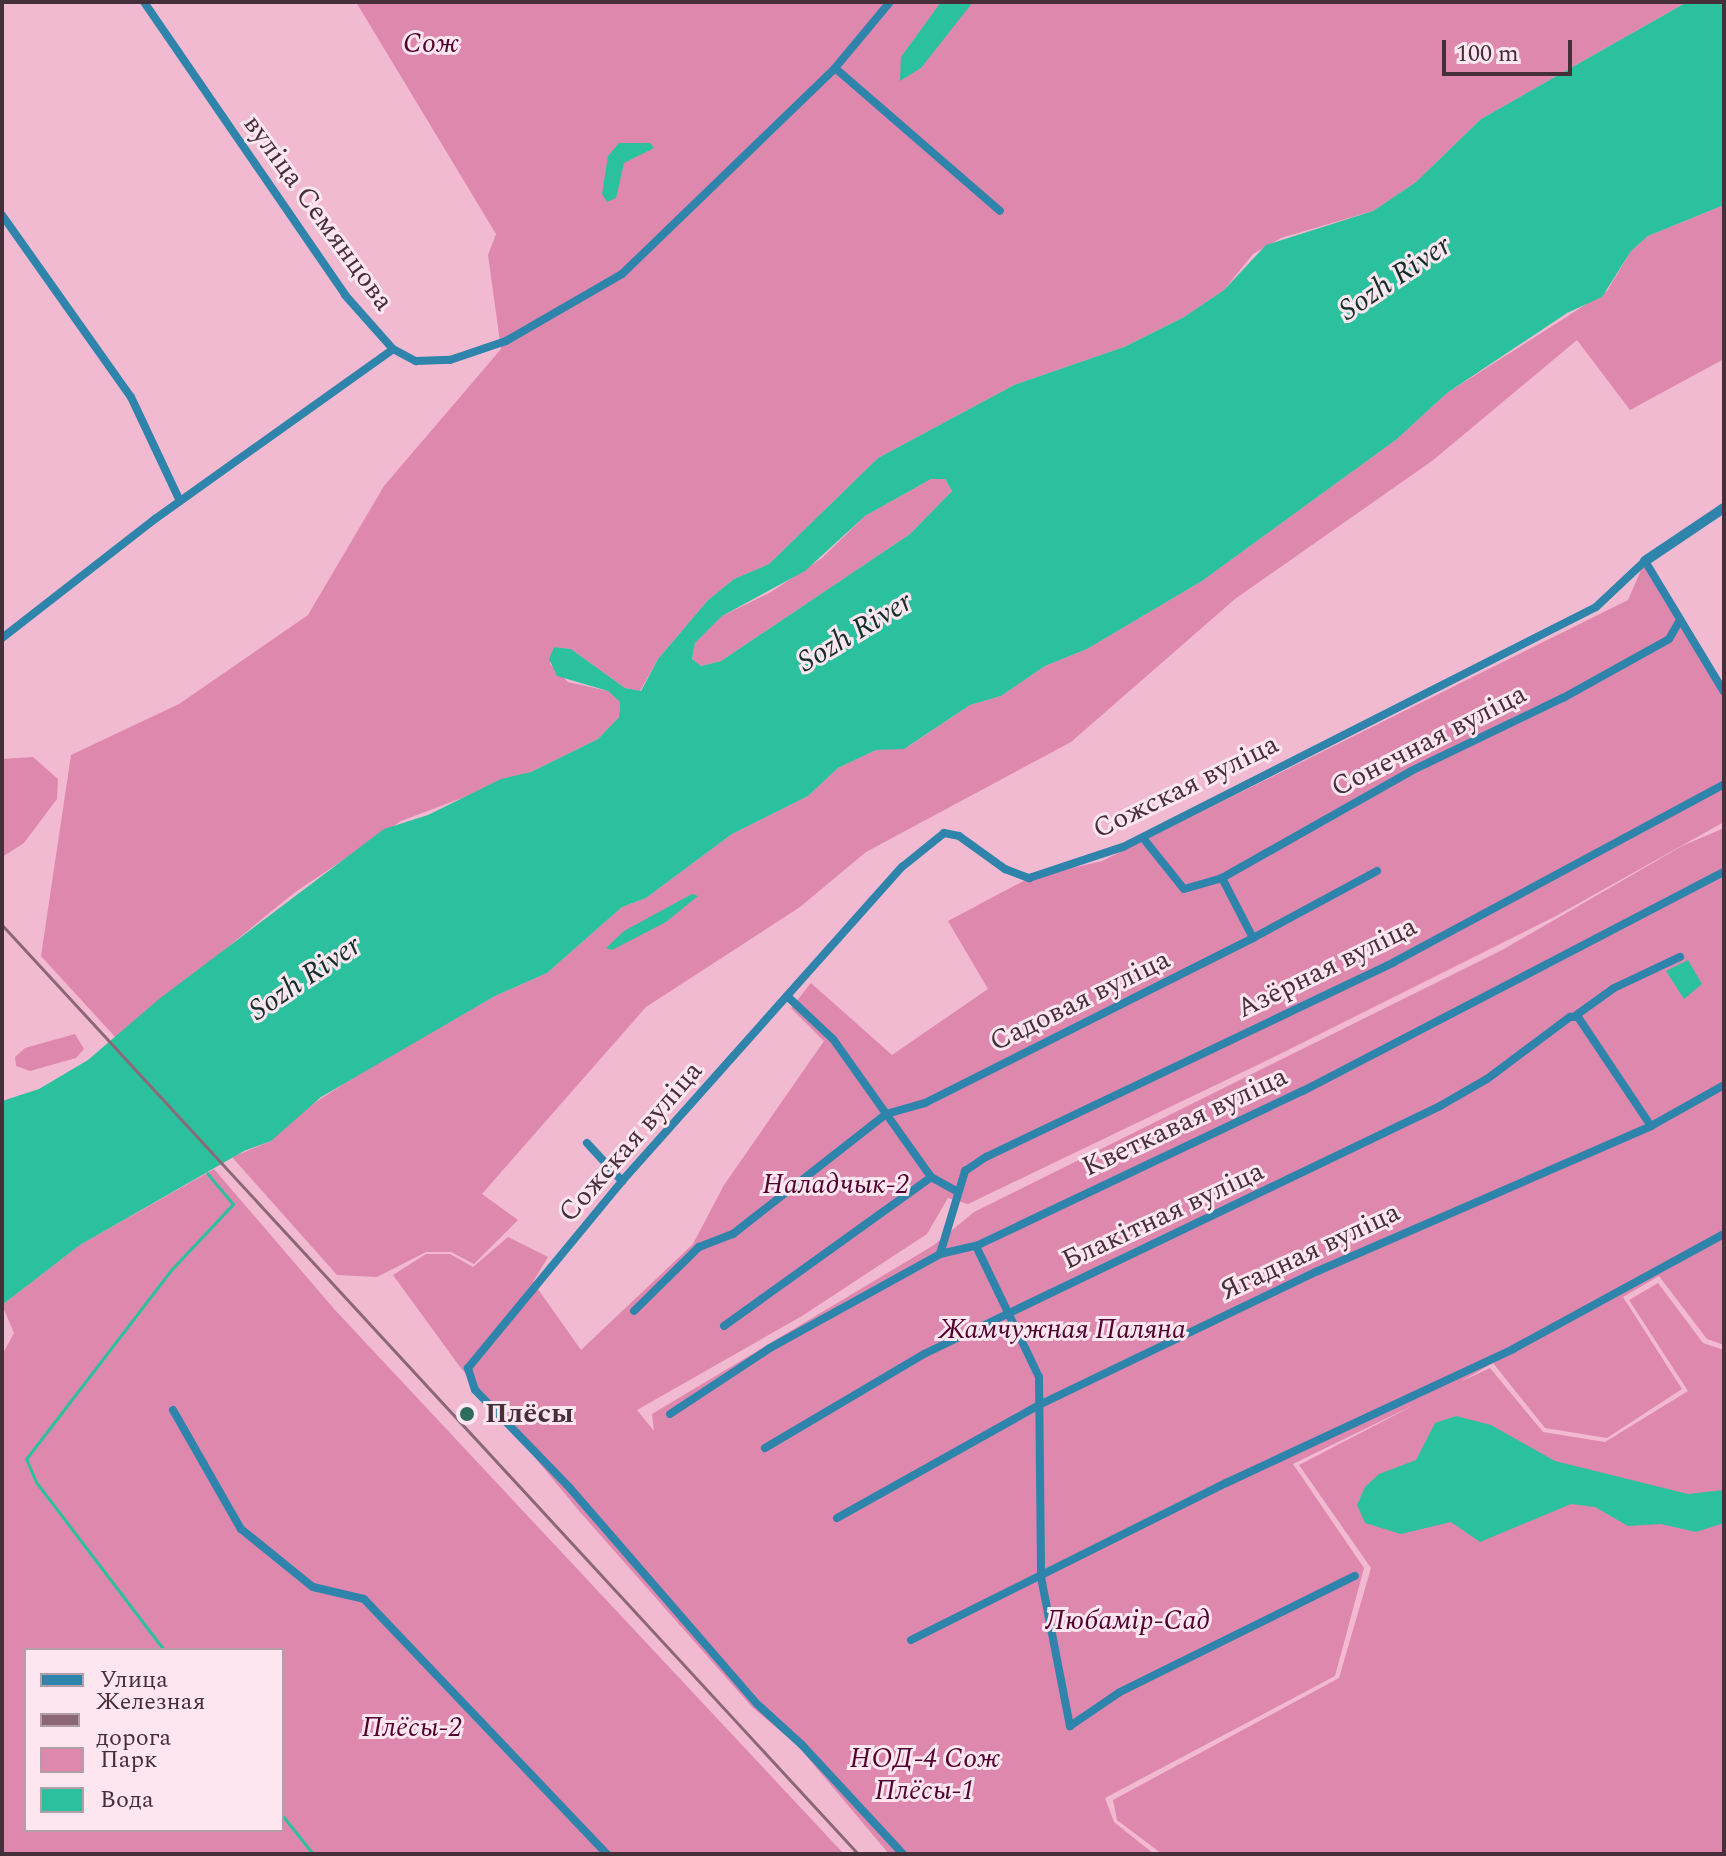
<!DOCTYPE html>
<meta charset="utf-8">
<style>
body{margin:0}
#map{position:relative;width:1726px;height:1856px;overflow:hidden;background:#f2bad1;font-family:Spectral,serif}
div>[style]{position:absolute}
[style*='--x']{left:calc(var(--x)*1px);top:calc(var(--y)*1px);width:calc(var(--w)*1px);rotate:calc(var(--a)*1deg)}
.green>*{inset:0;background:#de88ae}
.water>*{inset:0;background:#2cc19e}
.stream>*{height:3px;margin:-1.5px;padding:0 1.5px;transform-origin:1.5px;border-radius:1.5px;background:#2cc19e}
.minor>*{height:8px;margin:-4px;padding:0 4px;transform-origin:4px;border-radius:4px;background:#2e84ab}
.tertiary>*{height:10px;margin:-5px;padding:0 5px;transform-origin:5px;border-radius:5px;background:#2e84ab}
.rail>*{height:3px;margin:-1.5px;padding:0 1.5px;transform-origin:1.5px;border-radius:1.5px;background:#8c6876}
.dots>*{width:22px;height:22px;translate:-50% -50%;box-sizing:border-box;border:4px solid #fde6ef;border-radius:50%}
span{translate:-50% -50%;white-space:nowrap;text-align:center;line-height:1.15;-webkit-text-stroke:6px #fde6ef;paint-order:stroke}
.park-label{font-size:28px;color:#51022f;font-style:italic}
.street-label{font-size:28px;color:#452f38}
.poi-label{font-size:28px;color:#452f38;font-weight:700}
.left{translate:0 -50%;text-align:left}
.water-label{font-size:30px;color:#133028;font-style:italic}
.frame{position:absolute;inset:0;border:4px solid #452f38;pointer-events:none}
.legend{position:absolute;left:24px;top:1648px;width:260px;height:184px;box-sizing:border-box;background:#fde6ef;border:2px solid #b39da6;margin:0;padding:10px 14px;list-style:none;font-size:24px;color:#452f38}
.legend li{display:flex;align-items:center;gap:16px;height:40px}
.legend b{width:40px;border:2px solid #b39da6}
.scale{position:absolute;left:1442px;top:40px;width:130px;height:36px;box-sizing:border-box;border:4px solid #452f38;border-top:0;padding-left:10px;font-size:24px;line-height:28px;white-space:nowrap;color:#452f38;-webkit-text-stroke:6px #fde6ef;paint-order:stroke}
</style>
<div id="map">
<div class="green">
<div style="clip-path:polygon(356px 2px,1687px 2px,1481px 119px,1416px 182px,1373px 211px,1281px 238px,1253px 254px,1224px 290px,1184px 317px,1124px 347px,1014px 385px,878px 458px,769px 564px,734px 579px,708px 600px,658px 659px,640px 691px,625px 688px,571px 649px,554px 647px,550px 664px,568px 682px,608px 691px,620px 702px,619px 717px,598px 739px,531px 772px,401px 821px,294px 893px,116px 1038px,41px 956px,71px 755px,179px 704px,308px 615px,384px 486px,501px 349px,488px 255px,496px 234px)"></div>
<div style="clip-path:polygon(1724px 205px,1724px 359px,1630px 410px,1577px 340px,1432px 461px,1235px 599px,1071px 742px,866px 852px,800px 907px,646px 1007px,482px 1194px,518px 1220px,474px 1264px,451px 1252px,426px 1252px,377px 1277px,337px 1275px,232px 1157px,271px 1141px,290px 1119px,357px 1075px,495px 996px,547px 973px,622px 907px,646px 898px,732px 834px,808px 796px,838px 768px,876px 750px,909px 746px,970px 705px,1001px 696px,1045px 666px,1087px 649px,1202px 581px,1397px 439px,1447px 393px,1607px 291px,1631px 251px,1648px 236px)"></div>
<div style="clip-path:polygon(931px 479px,945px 479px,952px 491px,910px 534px,721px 661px,701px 666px,692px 659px,695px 643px,722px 616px,771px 592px,822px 558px,865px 516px)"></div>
<div style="clip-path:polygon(1645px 561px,1724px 685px,1724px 822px,1556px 916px,1278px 1055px,968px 1204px,948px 1198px,927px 1234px,802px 1316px,637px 1410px,654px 1431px,652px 1414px,934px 1245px,974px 1212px,1504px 949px,1682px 846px,1724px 828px,1724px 1345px,1707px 1339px,1659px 1276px,1623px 1297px,1682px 1389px,1607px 1438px,1545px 1428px,1493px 1363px,1460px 1382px,1490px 1368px,1543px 1432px,1605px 1442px,1688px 1391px,1629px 1300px,1658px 1283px,1703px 1343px,1724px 1350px,1724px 1854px,1162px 1854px,1117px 1820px,1113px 1800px,1339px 1678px,1371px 1568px,1299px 1465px,1420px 1402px,1293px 1464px,1364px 1568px,1335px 1676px,1105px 1798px,1114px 1822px,1154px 1854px,889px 1854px,798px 1746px,752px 1707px,580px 1512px,460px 1367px,393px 1275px,426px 1254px,450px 1254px,473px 1267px,508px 1237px,548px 1257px,533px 1282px,581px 1350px,693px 1244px,724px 1185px,824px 1041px,791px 1008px,811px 983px,892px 1055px,988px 989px,948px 921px,1029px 878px,1102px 861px,1628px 600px)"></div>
<div style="clip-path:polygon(33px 757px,58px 779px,57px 799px,24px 843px,2px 857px,2px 759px)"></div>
<div style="clip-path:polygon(75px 1034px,84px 1049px,76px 1058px,30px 1071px,16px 1066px,15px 1057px,25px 1048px)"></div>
<div style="clip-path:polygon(evenodd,214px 1169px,335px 1310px,844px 1854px,2px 1854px,2px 1355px,14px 1333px,2px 1305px,80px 1245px,214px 1169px,26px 1650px,282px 1650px,282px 1830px,26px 1830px,26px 1650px)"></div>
</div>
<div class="water">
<div style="clip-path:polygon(941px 2px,973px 2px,921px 68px,900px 81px,901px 57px)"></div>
<div style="clip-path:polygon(evenodd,1687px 2px,1724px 2px,1724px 205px,1648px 236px,1631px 251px,1602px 297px,1567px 313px,1447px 393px,1397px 439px,1202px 581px,1087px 649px,1045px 666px,1001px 696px,970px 705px,904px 749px,876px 750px,838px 768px,808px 796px,732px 834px,646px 898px,622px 907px,547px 973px,495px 996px,321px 1097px,271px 1141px,244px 1151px,80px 1245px,2px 1305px,2px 1101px,39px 1089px,88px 1060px,159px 999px,384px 829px,428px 815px,501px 779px,531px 772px,598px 739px,619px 717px,620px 702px,608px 691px,557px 676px,549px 659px,554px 647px,571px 649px,625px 688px,641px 691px,658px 659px,708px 600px,734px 579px,769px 564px,878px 458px,1014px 385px,1124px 347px,1184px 317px,1224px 290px,1266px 245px,1373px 211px,1416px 182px,1481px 119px,1687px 2px,931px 479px,945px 479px,952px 491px,910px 534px,721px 661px,701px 666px,692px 659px,695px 643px,722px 616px,805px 571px,865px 516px,931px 479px)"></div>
<div style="clip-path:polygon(619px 143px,650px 143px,654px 148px,624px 163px,616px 198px,607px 202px,602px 194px,608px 156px)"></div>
<div style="clip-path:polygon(692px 894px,698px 896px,666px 922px,612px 950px,606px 948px,624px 931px)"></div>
<div style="clip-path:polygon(1688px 960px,1702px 984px,1684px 999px,1666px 971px)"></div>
<div style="clip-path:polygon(1456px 1416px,1491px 1425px,1555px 1461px,1688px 1494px,1724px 1490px,1724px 1523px,1696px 1532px,1661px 1524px,1628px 1526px,1595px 1507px,1571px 1504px,1480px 1542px,1451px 1522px,1401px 1534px,1365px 1523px,1357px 1505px,1365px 1487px,1379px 1474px,1416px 1460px,1435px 1423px)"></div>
</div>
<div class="stream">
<div style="--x:164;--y:1650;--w:211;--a:-127.3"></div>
<div style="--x:36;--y:1482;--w:25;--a:-113"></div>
<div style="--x:26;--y:1459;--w:240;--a:-52.5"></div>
<div style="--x:172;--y:1269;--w:89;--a:-46.8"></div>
<div style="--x:233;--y:1204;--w:40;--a:-130"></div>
<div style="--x:282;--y:1815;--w:50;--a:51.5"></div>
</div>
<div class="minor">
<div style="--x:144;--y:2;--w:355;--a:55.5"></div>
<div style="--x:345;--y:295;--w:72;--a:48.4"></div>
<div style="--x:393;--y:349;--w:26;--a:28"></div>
<div style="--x:416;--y:361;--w:34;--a:-2"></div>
<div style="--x:450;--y:360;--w:59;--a:-18.7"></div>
<div style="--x:506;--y:341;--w:134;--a:-30"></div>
<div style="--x:622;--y:274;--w:296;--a:-44"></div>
<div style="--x:835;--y:68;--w:86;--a:-50.2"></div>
<div style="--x:835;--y:68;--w:218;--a:40.9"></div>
<div style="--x:2;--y:215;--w:223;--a:54.7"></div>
<div style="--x:131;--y:397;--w:115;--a:64.8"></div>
<div style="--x:2;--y:638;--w:194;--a:-37.9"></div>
<div style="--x:155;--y:519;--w:292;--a:-35.5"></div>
<div style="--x:1143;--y:838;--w:65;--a:51.2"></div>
<div style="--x:1184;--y:889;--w:40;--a:-16"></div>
<div style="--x:1222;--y:878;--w:217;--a:-29.5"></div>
<div style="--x:1411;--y:771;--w:169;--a:-25.7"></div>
<div style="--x:1563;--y:698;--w:121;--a:-29.1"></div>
<div style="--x:1669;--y:639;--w:22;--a:-60"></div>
<div style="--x:1253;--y:938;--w:141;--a:-28.4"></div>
<div style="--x:787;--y:996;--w:63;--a:43.1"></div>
<div style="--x:833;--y:1039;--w:169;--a:54.6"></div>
<div style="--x:931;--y:1177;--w:31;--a:29"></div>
<div style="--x:1575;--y:1016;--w:48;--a:-35.7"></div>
<div style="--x:1614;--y:988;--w:73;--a:-25.2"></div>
<div style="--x:587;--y:1143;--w:52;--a:47.4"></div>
<div style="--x:976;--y:1246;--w:145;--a:64.3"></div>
<div style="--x:1039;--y:1377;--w:200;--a:89.4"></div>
<div style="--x:1041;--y:1577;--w:152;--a:79"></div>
<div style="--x:1070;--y:1726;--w:60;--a:-34.2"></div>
<div style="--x:1120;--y:1692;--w:262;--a:-26.3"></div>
<div style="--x:940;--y:1254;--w:87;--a:-73.2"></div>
<div style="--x:965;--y:1171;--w:25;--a:-34"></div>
<div style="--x:986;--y:1157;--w:452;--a:-25.5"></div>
<div style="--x:1394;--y:962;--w:375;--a:-28.3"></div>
<div style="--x:634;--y:1311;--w:91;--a:-44.6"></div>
<div style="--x:699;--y:1247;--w:36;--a:-21"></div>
<div style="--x:733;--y:1234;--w:194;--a:-38.1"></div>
<div style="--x:886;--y:1114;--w:41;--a:-15.8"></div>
<div style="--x:925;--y:1103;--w:367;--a:-26.7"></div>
<div style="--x:1253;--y:938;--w:68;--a:-117.3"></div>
<div style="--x:724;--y:1326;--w:255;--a:-35.7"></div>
<div style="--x:173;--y:1410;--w:137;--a:60.3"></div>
<div style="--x:241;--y:1529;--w:92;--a:38.9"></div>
<div style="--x:313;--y:1587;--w:52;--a:13.2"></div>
<div style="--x:364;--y:1599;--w:352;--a:46.4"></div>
<div style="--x:670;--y:1414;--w:120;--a:-33.4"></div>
<div style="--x:770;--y:1348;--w:194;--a:-28.9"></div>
<div style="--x:940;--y:1254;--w:37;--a:-13"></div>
<div style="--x:976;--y:1246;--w:362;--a:-25.4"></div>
<div style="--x:1303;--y:1091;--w:475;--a:-27.5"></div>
<div style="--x:765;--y:1448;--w:185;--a:-30.6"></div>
<div style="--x:924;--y:1354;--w:573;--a:-25.67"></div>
<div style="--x:1440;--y:1106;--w:54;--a:-29.9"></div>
<div style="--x:1487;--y:1079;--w:104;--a:-36.8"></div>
<div style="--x:1570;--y:1017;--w:8;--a:0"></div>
<div style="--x:1578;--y:1017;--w:131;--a:56.2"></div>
<div style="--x:837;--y:1518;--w:231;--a:-29.2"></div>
<div style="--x:1039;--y:1405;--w:310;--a:-25.7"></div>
<div style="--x:1318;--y:1271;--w:363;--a:-23.5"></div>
<div style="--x:1651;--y:1126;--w:84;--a:-29.3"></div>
<div style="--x:911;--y:1640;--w:352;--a:-26.5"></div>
<div style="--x:1226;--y:1483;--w:317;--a:-25"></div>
<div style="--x:1513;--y:1349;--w:240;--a:-28.6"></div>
<div style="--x:903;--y:1854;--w:150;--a:-132.8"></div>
<div style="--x:801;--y:1744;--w:59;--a:-137.7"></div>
<div style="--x:757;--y:1704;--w:286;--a:-130.9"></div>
<div style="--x:570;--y:1488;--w:136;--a:-134.1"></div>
<div style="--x:475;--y:1390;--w:23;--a:-108"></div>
<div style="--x:468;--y:1368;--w:242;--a:-50.5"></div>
<div style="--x:622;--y:1181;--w:421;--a:-48.3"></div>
<div style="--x:902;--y:867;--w:54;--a:-39"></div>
<div style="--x:944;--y:833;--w:15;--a:11"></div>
<div style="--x:959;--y:836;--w:57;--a:35.7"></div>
<div style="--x:1005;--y:869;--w:26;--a:21"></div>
<div style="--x:1029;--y:878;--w:99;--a:-18.3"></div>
<div style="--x:1123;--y:847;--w:530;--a:-26.9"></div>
<div style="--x:1596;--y:607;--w:67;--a:-43.2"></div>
<div style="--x:1645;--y:561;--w:153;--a:58.9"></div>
</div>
<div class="tertiary">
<div style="--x:1645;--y:561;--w:95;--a:-33.9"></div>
</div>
<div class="rail">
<div style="--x:2;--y:925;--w:1263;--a:47.34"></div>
</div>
<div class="dots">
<div style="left:467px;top:1414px;background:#2d6d5c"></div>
</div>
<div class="park-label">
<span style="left:431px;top:44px">Сож</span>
<span style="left:836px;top:1185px">Наладчык-2</span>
<span style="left:1062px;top:1330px">Жамчужная Паляна</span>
<span style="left:1128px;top:1621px">Любамір-Сад</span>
<span style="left:412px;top:1728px">Плёсы-2</span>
<span style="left:925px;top:1775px">НОД-4 Сож<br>Плёсы-1</span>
</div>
<div class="street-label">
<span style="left:318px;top:213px;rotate:54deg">вуліца Семянцова</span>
<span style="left:1429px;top:741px;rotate:-27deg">Сонечная вуліца</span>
<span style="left:1186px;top:787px;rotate:-26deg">Сожская вуліца</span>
<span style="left:1327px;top:968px;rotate:-26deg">Азёрная вуліца</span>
<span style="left:1080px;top:1001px;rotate:-26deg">Садовая вуліца</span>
<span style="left:1185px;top:1122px;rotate:-25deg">Кветкавая вуліца</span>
<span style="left:631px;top:1142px;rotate:-49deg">Сожская вуліца</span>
<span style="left:1163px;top:1216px;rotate:-25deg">Блакітная вуліца</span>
<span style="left:1310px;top:1252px;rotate:-25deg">Ягадная вуліца</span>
</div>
<div class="poi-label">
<span class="left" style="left:485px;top:1414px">Плёсы</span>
</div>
<div class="water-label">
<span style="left:1395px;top:278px;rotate:-34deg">Sozh River</span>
<span style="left:855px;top:632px;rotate:-31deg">Sozh River</span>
<span style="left:305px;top:978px;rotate:-34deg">Sozh River</span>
</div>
<div class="frame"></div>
<ul class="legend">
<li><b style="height:10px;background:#2e84ab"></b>Улица</li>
<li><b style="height:10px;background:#8c6876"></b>Железная дорога</li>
<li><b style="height:22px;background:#de88ae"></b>Парк</li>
<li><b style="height:22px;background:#2cc19e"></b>Вода</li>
</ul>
<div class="scale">100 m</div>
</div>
